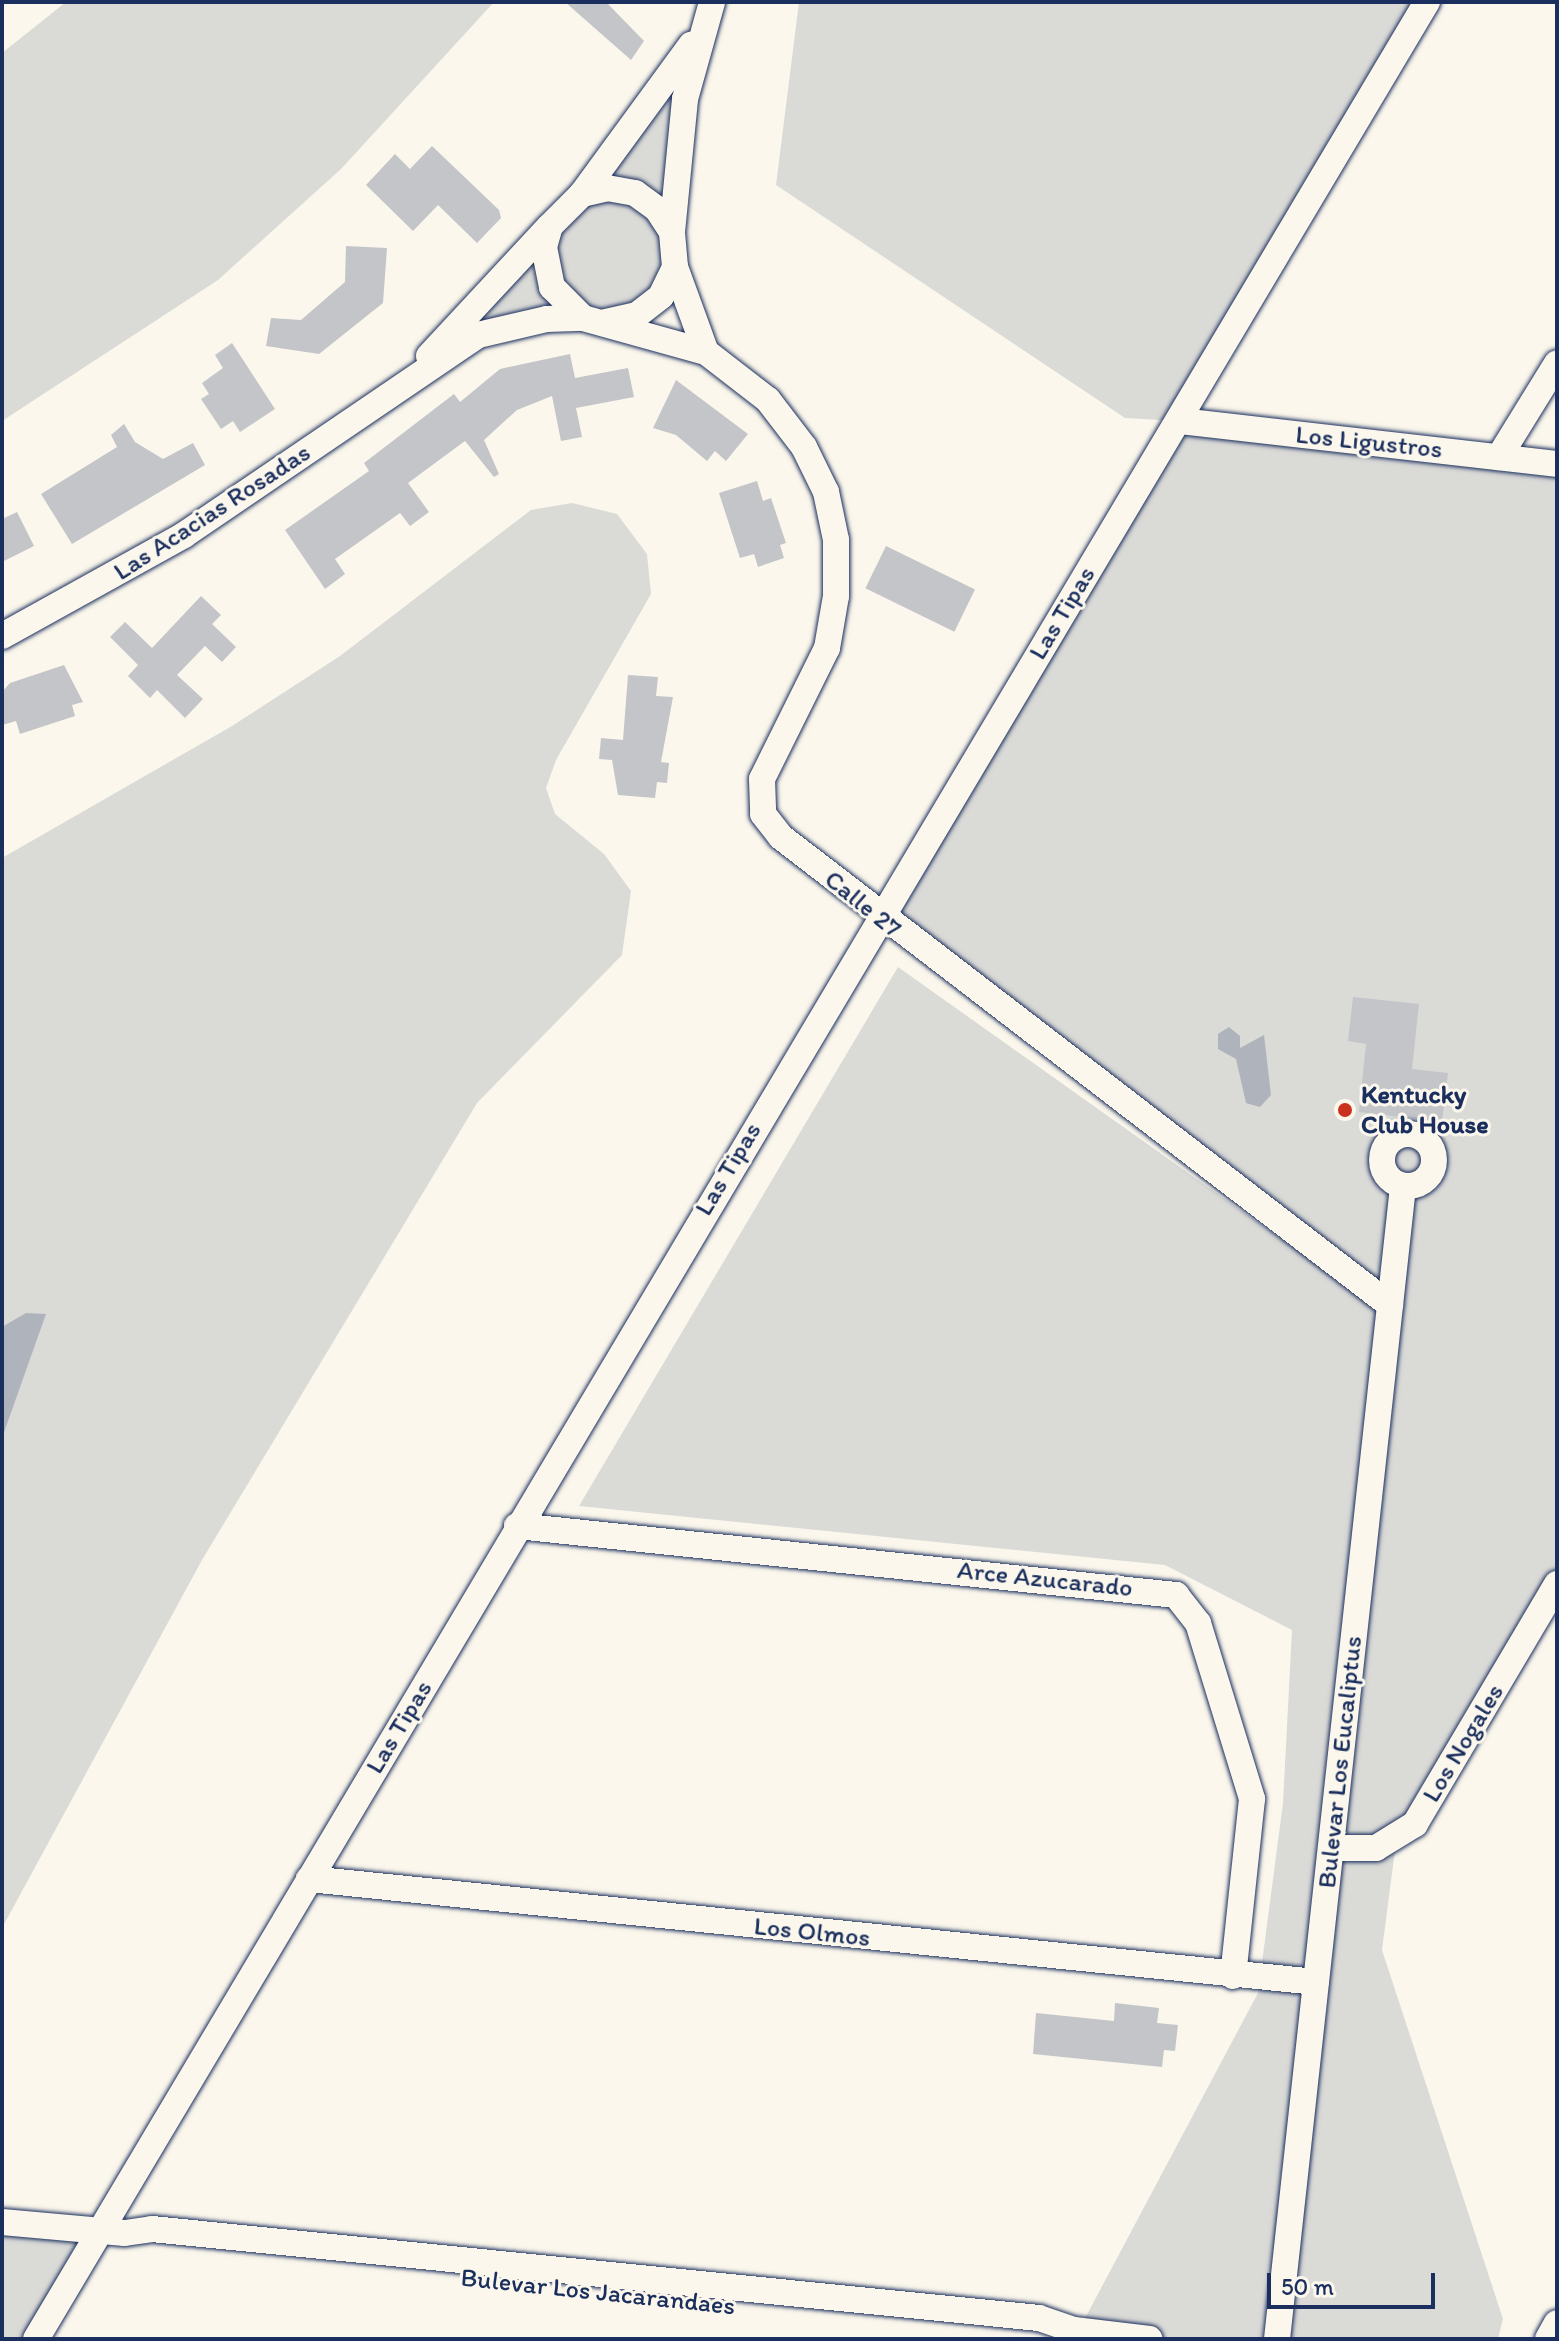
<!DOCTYPE html>
<style>
body{margin:0}
#map{position:relative;width:1559px;height:2341px;overflow:hidden;background:#fbf7ec;font-family:Itim,sans-serif}
div>[style]{position:absolute}
[style*='--x']{left:calc(var(--x)*1px);top:calc(var(--y)*1px);width:calc(var(--w)*1px);rotate:calc(var(--a)*1deg)}
.green>*{inset:0;background:#dadad7}
.round{border-radius:50%}
.water>*{inset:0;background:#afb3bb}
.building>*{inset:0;background:#c3c5c9;transform-origin:0 0}
.roads{filter:drop-shadow(0 0 2px #1b2f5e) drop-shadow(0 0 2px #1b2f5e)}
.minor>*{height:26px;margin:-13px;padding:0 13px;transform-origin:13px;border-radius:13px;background:#fbf7ec}
.minor>.ring{margin:-13px;padding:0;box-sizing:content-box;background:none;border:26px solid #fbf7ec;border-radius:50%}
.dots>*{width:22px;height:22px;translate:-50% -50%;box-sizing:border-box;border:4px solid #fbf7ec;border-radius:50%}
span{translate:-50% -50%;white-space:nowrap;text-align:center;line-height:1.15;-webkit-text-stroke:6px #fbf7ec;paint-order:stroke}
.street-label{font-size:26px;color:#1b2f5e}
.poi-label{font-size:26px;color:#1b2f5e;font-weight:700}
.left{translate:0 -50%;text-align:left}
.frame{position:absolute;inset:0;border:4px solid #1b2f5e;pointer-events:none}
.scale{position:absolute;left:1267px;top:2273px;width:168px;height:36px;box-sizing:border-box;border:4px solid #1b2f5e;border-top:0;padding-left:10px;font-size:24px;line-height:28px;white-space:nowrap;color:#1b2f5e;-webkit-text-stroke:6px #fbf7ec;paint-order:stroke}
</style>
<div id="map">
<div class="green">
<div style="clip-path:polygon(66px 2px,494px 2px,341px 169px,218px 280px,2px 421px,2px 53px)"></div>
<div style="clip-path:polygon(799px 2px,1427px 2px,1181px 420px,1557px 464px,1557px 1584px,1397px 1835px,1382px 1950px,1503px 2319px,1498px 2339px,1074px 2339px,1258px 1993px,1283px 1803px,1292px 1630px,1165px 1565px,579px 1506px,898px 967px,1377px 1307px,877px 916px,1179px 421px,1125px 418px,776px 185px)"></div>
<div style="clip-path:polygon(677px 85px,663px 200px,603px 182px)"></div>
<div class="round" style="left:554px;top:200px;width:110px;height:110px"></div>
<div style="clip-path:polygon(533px 256px,558px 312px,457px 336px)"></div>
<div style="clip-path:polygon(572px 503px,617px 514px,647px 554px,651px 594px,556px 760px,546px 788px,555px 814px,604px 854px,631px 891px,622px 955px,477px 1103px,202px 1560px,2px 1928px,2px 858px,232px 726px,340px 656px,531px 510px)"></div>
<div style="clip-path:polygon(2px 2222px,102px 2230px,36px 2339px,2px 2339px)"></div>
</div>
<div class="water">
<div style="clip-path:polygon(1229px 1027px,1240px 1036px,1240px 1048px,1264px 1035px,1271px 1095px,1260px 1107px,1246px 1103px,1236px 1059px,1218px 1049px,1218px 1034px)"></div>
<div style="clip-path:polygon(26px 1313px,46px 1314px,2px 1438px,2px 1327px)"></div>
</div>
<div class="building">
<div style="clip-path:polygon(565px 2px,606px 2px,644px 41px,631px 60px)"></div>
<div style="clip-path:polygon(432px 146px,499px 210px,501px 218px,477px 243px,438px 205px,413px 231px,366px 185px,395px 154px,410px 169px)"></div>
<div style="clip-path:polygon(346px 246px,387px 248px,383px 303px,319px 354px,266px 346px,271px 318px,301px 320px,345px 282px)"></div>
<div style="clip-path:polygon(232px 343px,275px 409px,240px 432px,233px 421px,221px 429px,201px 399px,209px 394px,202px 383px,223px 368px,215px 355px)"></div>
<div style="clip-path:polygon(570px 354px,575px 378px,628px 368px,634px 397px,576px 408px,582px 437px,561px 441px,552px 396px,517px 410px,484px 440px,499px 474px,494px 477px,465px 441px,408px 483px,429px 512px,410px 526px,400px 513px,335px 559px,345px 574px,325px 589px,285px 530px,369px 471px,364px 463px,454px 394px,460px 402px,500px 369px)"></div>
<div style="clip-path:polygon(676px 380px,748px 434px,726px 461px,715px 451px,707px 461px,676px 435px,653px 428px)"></div>
<div style="clip-path:polygon(124px 424px,135px 442px,163px 459px,193px 443px,205px 465px,72px 544px,41px 494px,117px 447px,111px 435px)"></div>
<div style="clip-path:polygon(757px 481px,763px 501px,771px 498px,786px 543px,780px 545px,784px 558px,758px 567px,754px 554px,740px 558px,719px 493px)"></div>
<div style="clip-path:polygon(17px 512px,34px 546px,2px 562px,2px 519px)"></div>
<div style="left:886px;top:546px;width:99px;height:47px;rotate:26deg"></div>
<div style="clip-path:polygon(201px 596px,221px 615px,212px 624px,236px 647px,222px 662px,205px 646px,177px 675px,203px 699px,185px 718px,157px 690px,150px 698px,128px 676px,138px 665px,110px 637px,125px 622px,152px 648px)"></div>
<div style="clip-path:polygon(64px 665px,83px 702px,72px 705px,75px 716px,20px 734px,16px 721px,2px 725px,2px 692px,10px 683px)"></div>
<div style="clip-path:polygon(628px 675px,658px 677px,656px 696px,673px 697px,661px 762px,669px 763px,667px 783px,657px 782px,655px 798px,618px 795px,612px 760px,599px 759px,601px 738px,623px 740px)"></div>
<div style="clip-path:polygon(1353px 997px,1419px 1004px,1412px 1069px,1448px 1073px,1442px 1122px,1359px 1112px,1366px 1044px,1348px 1041px)"></div>
<div style="clip-path:polygon(1115px 2003px,1159px 2008px,1157px 2023px,1178px 2025px,1175px 2051px,1164px 2050px,1162px 2067px,1033px 2054px,1036px 2013px,1114px 2021px)"></div>
</div>
<div class="roads">
<div class="minor">
<div style="--x:582;--y:194;--w:185;--a:-53.8"></div>
<div style="--x:672;--y:232;--w:134;--a:-84.4"></div>
<div style="--x:685;--y:99;--w:101;--a:-74.4"></div>
<div style="--x:675;--y:267;--w:90;--a:70"></div>
<div style="--x:606;--y:322;--w:32;--a:-13"></div>
<div style="--x:637;--y:315;--w:31;--a:-38"></div>
<div style="--x:661;--y:296;--w:32;--a:-64"></div>
<div style="--x:675;--y:267;--w:35;--a:-95"></div>
<div style="--x:672;--y:232;--w:27;--a:-123"></div>
<div style="--x:657;--y:209;--w:27;--a:-144"></div>
<div style="--x:635;--y:193;--w:27;--a:-170"></div>
<div style="--x:608;--y:188;--w:27;--a:167"></div>
<div style="--x:582;--y:194;--w:45;--a:135"></div>
<div style="--x:550;--y:226;--w:22;--a:106"></div>
<div style="--x:544;--y:247;--w:41;--a:78.7"></div>
<div style="--x:552;--y:287;--w:44;--a:45"></div>
<div style="--x:583;--y:318;--w:128;--a:15.5"></div>
<div style="--x:706;--y:352;--w:78;--a:37.7"></div>
<div style="--x:768;--y:400;--w:59;--a:52.5"></div>
<div style="--x:804;--y:447;--w:50;--a:63.9"></div>
<div style="--x:826;--y:492;--w:49;--a:78.2"></div>
<div style="--x:836;--y:540;--w:56;--a:90"></div>
<div style="--x:836;--y:596;--w:53;--a:99.8"></div>
<div style="--x:827;--y:648;--w:146;--a:116.4"></div>
<div style="--x:762;--y:779;--w:35;--a:88"></div>
<div style="--x:763;--y:814;--w:29;--a:52"></div>
<div style="--x:781;--y:837;--w:768;--a:37.54"></div>
<div style="--x:429;--y:356;--w:176;--a:-47.1"></div>
<div style="--x:1180;--y:421;--w:379;--a:6.5"></div>
<div style="--x:1499;--y:457;--w:110;--a:-58.3"></div>
<div style="--x:2;--y:636;--w:208;--a:-29"></div>
<div style="--x:184;--y:535;--w:356;--a:-34.2"></div>
<div style="--x:478;--y:335;--w:71;--a:-13.1"></div>
<div style="--x:547;--y:319;--w:36;--a:-2"></div>
<div class="ring" style="left:1382px;top:1134px;width:26px;height:26px"></div>
<div style="--x:517;--y:1526;--w:663;--a:5.98"></div>
<div style="--x:1176;--y:1595;--w:36;--a:52"></div>
<div style="--x:1198;--y:1623;--w:184;--a:72.9"></div>
<div style="--x:1252;--y:1799;--w:178;--a:96.1"></div>
<div style="--x:1331;--y:1848;--w:45;--a:0"></div>
<div style="--x:1376;--y:1848;--w:46;--a:-31.6"></div>
<div style="--x:1415;--y:1824;--w:279;--a:-59.4"></div>
<div style="--x:309;--y:1879;--w:1012;--a:5.84"></div>
<div style="--x:2;--y:2222;--w:123;--a:5.1"></div>
<div style="--x:125;--y:2233;--w:27;--a:-8"></div>
<div style="--x:152;--y:2229;--w:891;--a:5.73"></div>
<div style="--x:1039;--y:2318;--w:37;--a:19"></div>
<div style="--x:1074;--y:2330;--w:76;--a:6.8"></div>
<div style="--x:36;--y:2339;--w:2720;--a:-59.24"></div>
<div style="--x:1277;--y:2339;--w:1160;--a:-83.76"></div>
<div style="--x:1548;--y:2339;--w:18;--a:-61"></div>
</div>
</div>
<div class="dots">
<div style="left:1345px;top:1110px;background:#c8321e"></div>
</div>
<div class="street-label">
<span style="left:1369px;top:442px;rotate:6deg">Los Ligustros</span>
<span style="left:212px;top:512px;rotate:-33deg">Las Acacias Rosadas</span>
<span style="left:1062px;top:613px;rotate:-59deg">Las Tipas</span>
<span style="left:863px;top:904px;rotate:39deg">Calle 27</span>
<span style="left:728px;top:1169px;rotate:-59deg">Las Tipas</span>
<span style="left:1045px;top:1579px;rotate:6deg">Arce Azucarado</span>
<span style="left:399px;top:1727px;rotate:-59deg">Las Tipas</span>
<span style="left:1463px;top:1743px;rotate:-59deg">Los Nogales</span>
<span style="left:1340px;top:1762px;rotate:-84deg">Bulevar Los Eucaliptus</span>
<span style="left:812px;top:1932px;rotate:6deg">Los Olmos</span>
<span style="left:598px;top:2292px;rotate:6deg">Bulevar Los Jacarandaes</span>
</div>
<div class="poi-label">
<span class="left" style="left:1361px;top:1110px">Kentucky<br>Club House</span>
</div>
<div class="frame"></div>
<div class="scale">50 m</div>
</div>
